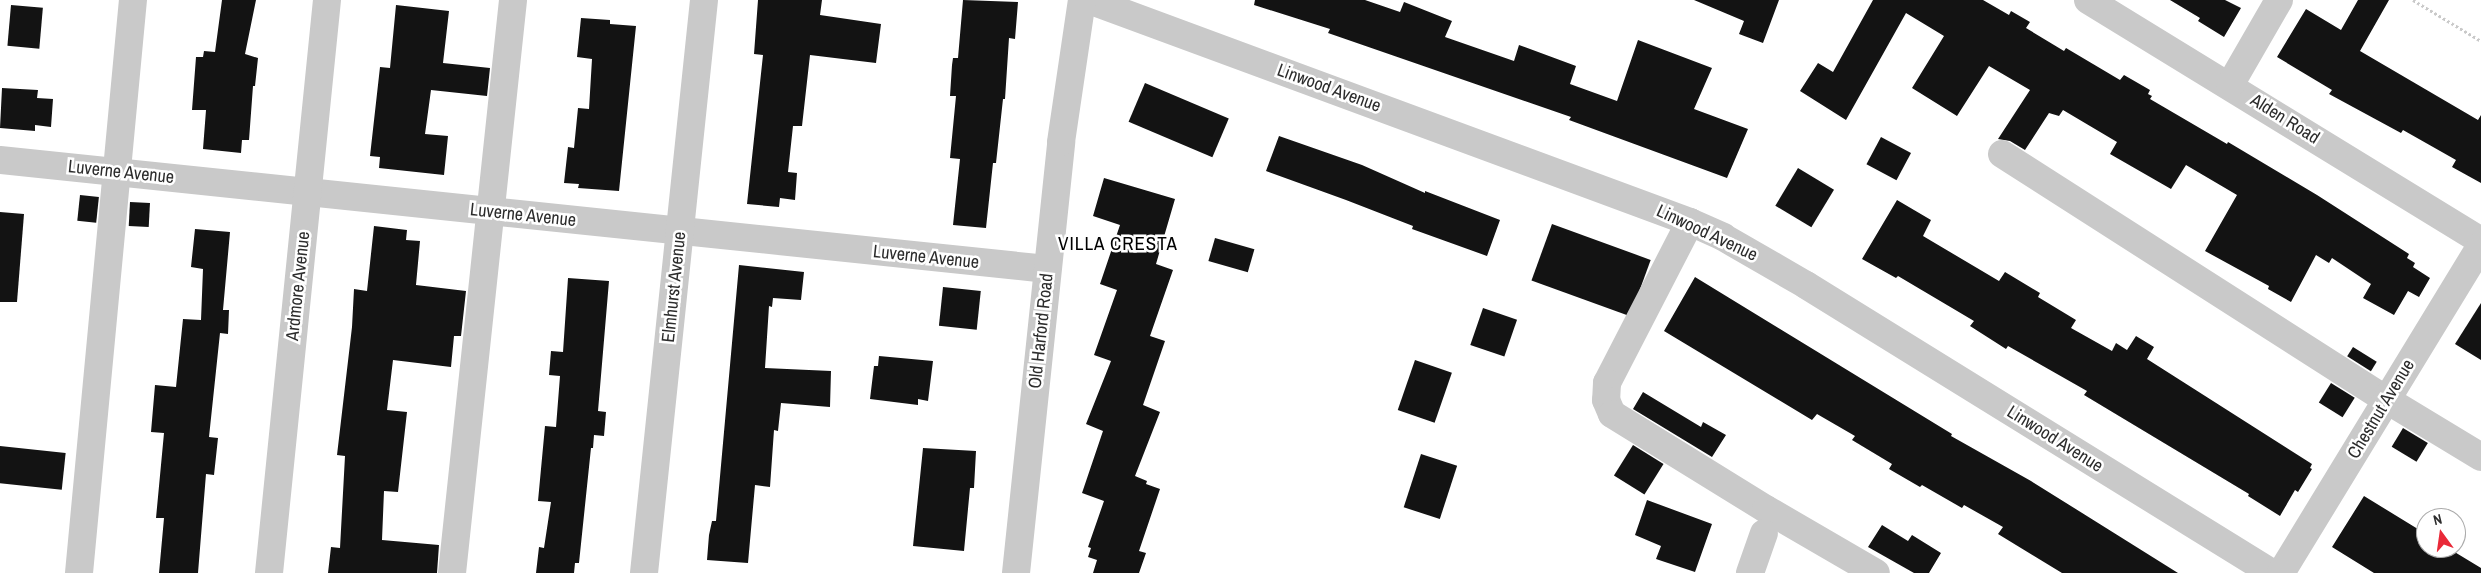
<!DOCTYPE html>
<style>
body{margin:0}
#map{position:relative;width:2481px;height:573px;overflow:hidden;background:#fff;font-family:"Archivo Narrow",sans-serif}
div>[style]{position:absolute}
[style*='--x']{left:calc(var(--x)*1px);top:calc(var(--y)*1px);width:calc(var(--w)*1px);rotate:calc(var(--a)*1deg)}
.building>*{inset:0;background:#131313;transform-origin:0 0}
.path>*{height:3px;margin-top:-1.5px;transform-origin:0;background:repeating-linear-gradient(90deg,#c9c9c9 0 2.5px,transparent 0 5px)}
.minor>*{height:28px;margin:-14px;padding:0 14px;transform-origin:14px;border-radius:14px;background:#c9c9c9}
span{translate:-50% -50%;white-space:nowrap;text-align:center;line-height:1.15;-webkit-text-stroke:5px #fff;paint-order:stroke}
.street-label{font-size:18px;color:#2c2c2c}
.neighbourhood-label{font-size:19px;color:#000;letter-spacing:1px}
.north{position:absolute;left:2416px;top:508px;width:50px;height:50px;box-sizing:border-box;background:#fff;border:1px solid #ababab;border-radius:50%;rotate:346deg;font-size:14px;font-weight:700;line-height:20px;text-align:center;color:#2c2c2c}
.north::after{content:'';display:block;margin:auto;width:18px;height:22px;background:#e92938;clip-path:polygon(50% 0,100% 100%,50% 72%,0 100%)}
</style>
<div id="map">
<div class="building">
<div style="clip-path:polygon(222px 0,256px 0,245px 54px,258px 58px,255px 86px,253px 86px,249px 140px,242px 140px,241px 153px,203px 149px,206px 110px,192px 110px,196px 57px,203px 57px,204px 51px,215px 52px)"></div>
<div style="clip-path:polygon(758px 0,822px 0,820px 15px,881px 24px,876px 63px,810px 55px,802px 126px,793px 126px,788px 172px,797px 173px,795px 200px,780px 198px,779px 207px,747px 204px,763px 55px,754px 54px)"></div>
<div style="clip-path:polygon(963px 0,1018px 2px,1015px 39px,1009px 38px,1005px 99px,1003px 99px,996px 163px,993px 163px,986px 228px,953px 225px,960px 159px,950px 158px,956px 96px,950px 96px,952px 65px,953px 58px,958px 58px)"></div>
<div style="clip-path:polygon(1255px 0,1365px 0,1400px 12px,1404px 2px,1452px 21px,1445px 37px,1514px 61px,1519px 45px,1576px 66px,1570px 84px,1617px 101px,1638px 40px,1712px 68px,1694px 109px,1748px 129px,1727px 178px,1569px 120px,1571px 117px,1328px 33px,1330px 29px,1254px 5px)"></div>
<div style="clip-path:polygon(1694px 0,1779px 0,1763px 43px,1739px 34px,1744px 21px)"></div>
<div style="clip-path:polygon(1873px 0,1983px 0,2009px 15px,2011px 11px,2030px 22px,2026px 28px,2064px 51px,2066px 48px,2120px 80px,2124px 75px,2150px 90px,2148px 94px,2152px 96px,2150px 99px,2227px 144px,2228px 142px,2317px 195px,2409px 254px,2407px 258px,2415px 263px,2413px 267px,2430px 278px,2419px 297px,2408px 291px,2394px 315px,2363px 298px,2371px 284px,2332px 258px,2329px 263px,2316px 255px,2291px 302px,2268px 289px,2269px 286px,2205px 251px,2237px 195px,2186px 165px,2171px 189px,2110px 154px,2117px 142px,2063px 110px,2059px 116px,2049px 113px,2025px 150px,2010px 141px,1998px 139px,2030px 90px,1989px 66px,1957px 116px,1912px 88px,1944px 36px,1906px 13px,1846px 120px,1800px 91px,1818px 63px,1833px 72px)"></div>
<div style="clip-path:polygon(2170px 0,2225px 0,2241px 8px,2224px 37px,2198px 21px,2200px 18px)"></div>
<div style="clip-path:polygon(2358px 0,2389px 0,2360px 51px,2478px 120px,2481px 115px,2481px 183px,2452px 167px,2456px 160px,2403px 130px,2401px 133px,2329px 94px,2332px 90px,2277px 57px,2306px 9px,2341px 30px)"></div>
<div style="left:11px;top:5px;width:32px;height:41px;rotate:5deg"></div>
<div style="clip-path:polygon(396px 5px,449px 11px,443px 63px,490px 68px,487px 96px,431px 90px,425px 134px,448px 136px,444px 175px,379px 168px,380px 157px,370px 156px,380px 67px,390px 68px)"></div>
<div style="clip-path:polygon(581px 18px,610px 20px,610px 24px,636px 26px,619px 191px,578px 188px,579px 184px,564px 183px,568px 147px,574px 148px,578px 108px,589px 109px,592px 59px,577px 57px)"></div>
<div style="left:1145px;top:83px;width:91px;height:42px;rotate:23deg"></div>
<div style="clip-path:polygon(2px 88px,38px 90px,37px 98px,53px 99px,51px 127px,35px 125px,35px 131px,0 128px)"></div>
<div style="clip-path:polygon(1279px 136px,1362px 165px,1425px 193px,1425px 191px,1500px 220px,1487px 256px,1412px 229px,1413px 226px,1346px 200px,1266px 171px)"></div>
<div style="left:1881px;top:137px;width:34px;height:31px;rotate:28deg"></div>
<div style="left:1798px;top:168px;width:42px;height:44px;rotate:31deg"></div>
<div style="clip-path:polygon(1104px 178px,1175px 199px,1156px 264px,1173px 270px,1150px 336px,1165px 341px,1143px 405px,1160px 412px,1135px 476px,1147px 481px,1146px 484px,1160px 489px,1139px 551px,1146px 553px,1139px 573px,1093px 573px,1097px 560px,1088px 557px,1091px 548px,1088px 547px,1104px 501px,1082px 493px,1103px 431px,1086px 424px,1111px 361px,1094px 355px,1117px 290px,1100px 284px,1120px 225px,1093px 216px)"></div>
<div style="left:80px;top:195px;width:19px;height:26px;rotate:6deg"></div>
<div style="clip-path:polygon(1897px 200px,1931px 220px,1923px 236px,1999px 281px,2005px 272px,2040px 293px,2038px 297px,2076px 320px,2071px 328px,2112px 351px,2116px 343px,2127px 350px,2136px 336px,2154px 347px,2147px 359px,2312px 464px,2310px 468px,2312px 469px,2298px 492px,2295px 490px,2280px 516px,2248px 496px,2249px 494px,2084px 395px,2087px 391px,2008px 346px,2006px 349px,1970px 326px,1974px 321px,1898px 276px,1896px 278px,1862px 259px)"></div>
<div style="left:130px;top:202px;width:20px;height:24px;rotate:3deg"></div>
<div style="clip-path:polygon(0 212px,24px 214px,17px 302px,0 302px)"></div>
<div style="left:1552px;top:224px;width:105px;height:60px;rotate:20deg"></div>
<div style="clip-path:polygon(374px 226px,407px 230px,406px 240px,420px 241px,416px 285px,466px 291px,461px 336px,454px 336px,451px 367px,393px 360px,387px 410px,407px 412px,398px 492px,384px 491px,382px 540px,439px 545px,437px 573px,328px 573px,331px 547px,340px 548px,345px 456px,337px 455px,352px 327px,354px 289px,367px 291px)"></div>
<div style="clip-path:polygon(195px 229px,230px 232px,223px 310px,229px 310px,228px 334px,220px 333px,209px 437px,218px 438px,214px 475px,206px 474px,198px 573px,159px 573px,164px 518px,156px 518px,164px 433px,151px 432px,155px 385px,176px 387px,183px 319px,201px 320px,203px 269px,191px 267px)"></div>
<div style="left:1215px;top:238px;width:41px;height:24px;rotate:16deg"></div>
<div style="clip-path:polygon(739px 265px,804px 272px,801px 300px,773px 298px,772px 307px,769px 306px,765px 368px,831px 371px,830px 407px,781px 403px,778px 431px,774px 430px,770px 487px,755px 485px,748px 563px,707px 560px,709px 535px,712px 521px,716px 521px)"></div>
<div style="clip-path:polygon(1695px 277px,1952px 434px,1951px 436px,2031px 481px,2178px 573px,2062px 573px,1998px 534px,2003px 527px,1964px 505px,1962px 508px,1922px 485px,1920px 487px,1889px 469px,1892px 464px,1852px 440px,1855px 436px,1817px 414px,1812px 420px,1664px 331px)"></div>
<div style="clip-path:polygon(568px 278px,609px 281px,598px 411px,606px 412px,604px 436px,594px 435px,593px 448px,591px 448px,579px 563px,575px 563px,574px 573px,536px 573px,539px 547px,544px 548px,551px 502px,538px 501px,545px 426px,556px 427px,560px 376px,549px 375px,551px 351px,563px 352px)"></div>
<div style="left:943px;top:287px;width:38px;height:39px;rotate:6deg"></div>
<div style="clip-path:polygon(2481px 303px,2481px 360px,2455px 344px)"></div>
<div style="left:1483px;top:308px;width:36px;height:39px;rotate:19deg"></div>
<div style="left:2353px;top:347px;width:28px;height:11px;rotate:32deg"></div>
<div style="clip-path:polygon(879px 356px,933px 361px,928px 401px,918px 399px,918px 405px,870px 399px,874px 366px,878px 366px)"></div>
<div style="left:1415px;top:360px;width:39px;height:53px;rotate:19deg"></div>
<div style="left:2331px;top:383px;width:28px;height:23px;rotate:32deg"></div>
<div style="clip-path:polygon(1643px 392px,1701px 427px,1703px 422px,1726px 435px,1712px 457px,1633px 409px)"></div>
<div style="left:2403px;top:428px;width:29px;height:22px;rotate:31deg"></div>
<div style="left:1633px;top:445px;width:36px;height:36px;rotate:32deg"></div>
<div style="left:0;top:446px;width:66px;height:37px;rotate:6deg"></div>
<div style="clip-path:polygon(923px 448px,976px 451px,974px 488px,970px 488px,964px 551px,913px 546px)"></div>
<div style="left:1421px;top:454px;width:38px;height:56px;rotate:18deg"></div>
<div style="clip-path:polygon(2364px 496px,2426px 534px,2426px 548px,2448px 548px,2481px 568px,2481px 573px,2374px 573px,2332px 547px)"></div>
<div style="clip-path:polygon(1647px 500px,1712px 524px,1695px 572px,1656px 559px,1661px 546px,1635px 535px)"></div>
<div style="clip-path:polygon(1882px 525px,1908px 541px,1912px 535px,1941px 553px,1929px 573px,1914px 573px,1868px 547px)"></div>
</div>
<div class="path">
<div style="--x:2413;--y:0;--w:79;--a:31.1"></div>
</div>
<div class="minor">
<div style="--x:1089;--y:0;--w:641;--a:20.27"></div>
<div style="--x:1690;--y:222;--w:36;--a:24"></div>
<div style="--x:1723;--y:237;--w:96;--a:30"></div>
<div style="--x:1806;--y:285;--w:548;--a:31.72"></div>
<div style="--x:2088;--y:0;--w:461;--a:31.5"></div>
<div style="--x:2230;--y:85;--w:98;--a:-60"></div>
<div style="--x:2002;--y:154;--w:457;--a:32.6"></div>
<div style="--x:2387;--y:400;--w:110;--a:31.2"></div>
<div style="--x:0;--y:160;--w:1053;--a:5.94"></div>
<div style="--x:1690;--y:222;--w:181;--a:117.3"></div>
<div style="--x:1607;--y:383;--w:17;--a:93"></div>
<div style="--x:1606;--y:400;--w:15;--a:67"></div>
<div style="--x:1612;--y:414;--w:181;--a:31.7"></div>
<div style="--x:1766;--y:509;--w:127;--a:30.2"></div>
<div style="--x:79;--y:573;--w:576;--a:-84.62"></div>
<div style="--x:269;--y:573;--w:576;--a:-84.22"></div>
<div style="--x:452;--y:573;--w:576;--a:-83.92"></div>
<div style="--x:644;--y:573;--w:576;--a:-84.02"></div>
<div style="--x:1016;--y:573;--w:433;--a:-84"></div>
<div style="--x:1061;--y:142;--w:144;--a:-81.6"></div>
<div style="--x:1750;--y:573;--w:42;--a:-70.7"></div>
<div style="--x:2281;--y:573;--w:384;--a:-58.6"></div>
</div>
<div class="street-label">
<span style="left:1329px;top:88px;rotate:20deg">Linwood Avenue</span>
<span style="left:2285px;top:119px;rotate:32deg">Alden Road</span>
<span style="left:121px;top:172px;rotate:6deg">Luverne Avenue</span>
<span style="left:523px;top:215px;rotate:6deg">Luverne Avenue</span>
<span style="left:1707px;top:233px;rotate:25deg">Linwood Avenue</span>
<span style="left:926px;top:257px;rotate:6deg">Luverne Avenue</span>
<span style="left:298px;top:286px;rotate:-84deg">Ardmore Avenue</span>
<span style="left:674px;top:287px;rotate:-84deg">Elmhurst Avenue</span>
<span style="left:1041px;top:331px;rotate:-84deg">Old Harford Road</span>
<span style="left:2381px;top:409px;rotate:-59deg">Chestnut Avenue</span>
<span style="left:2055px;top:439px;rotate:32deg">Linwood Avenue</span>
</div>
<div class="neighbourhood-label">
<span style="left:1118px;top:244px">VILLA CRESTA</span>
</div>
<div class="north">N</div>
</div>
